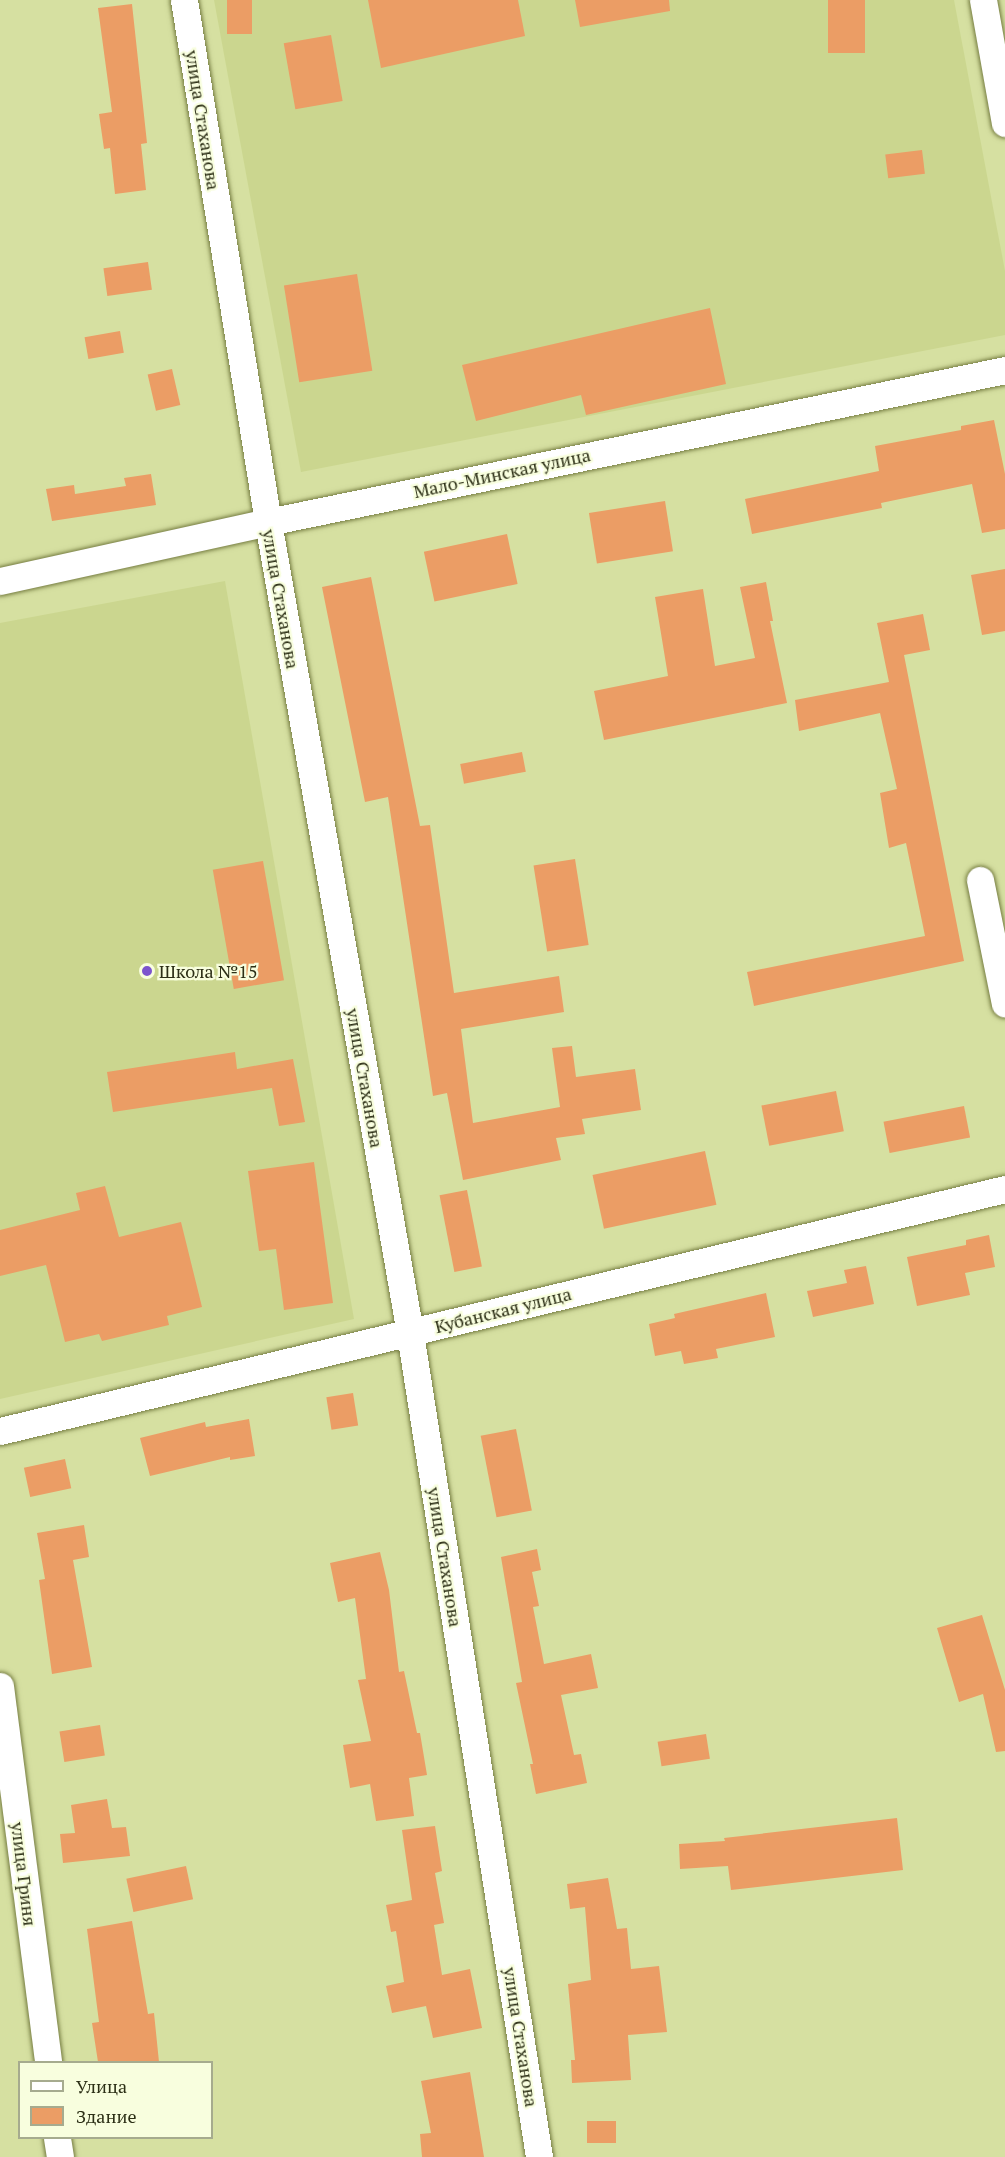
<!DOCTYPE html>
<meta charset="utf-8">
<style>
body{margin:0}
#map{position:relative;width:1005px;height:2157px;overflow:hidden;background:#d6e0a1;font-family:"PT Serif",serif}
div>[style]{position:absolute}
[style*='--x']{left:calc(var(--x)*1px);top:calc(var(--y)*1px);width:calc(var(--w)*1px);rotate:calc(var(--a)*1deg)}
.built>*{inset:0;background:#cbd68f}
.building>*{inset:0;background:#eb9d65;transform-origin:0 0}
.roads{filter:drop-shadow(0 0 2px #767d42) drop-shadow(0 0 2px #767d42)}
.minor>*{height:27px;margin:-13.5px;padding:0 13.5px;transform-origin:13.5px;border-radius:13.5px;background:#fff}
.dots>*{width:16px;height:16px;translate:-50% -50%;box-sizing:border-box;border:3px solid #f8fede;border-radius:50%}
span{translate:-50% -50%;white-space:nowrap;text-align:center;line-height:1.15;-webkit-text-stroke:4.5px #f8fede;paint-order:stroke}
.street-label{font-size:18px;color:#2c2f16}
.poi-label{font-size:18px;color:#2c2f16}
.left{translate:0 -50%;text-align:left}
.legend{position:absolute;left:18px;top:2061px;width:195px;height:78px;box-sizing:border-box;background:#f8fede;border:2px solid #a6ab8e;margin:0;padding:8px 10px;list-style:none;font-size:18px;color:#2c2f16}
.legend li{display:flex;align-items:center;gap:12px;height:30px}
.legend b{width:30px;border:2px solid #a6ab8e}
</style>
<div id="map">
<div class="built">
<div style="clip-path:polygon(214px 0,954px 0,1005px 271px,1005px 335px,301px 472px)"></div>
<div style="clip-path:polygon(225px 581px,354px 1319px,0 1399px,0 623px)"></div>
</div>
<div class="building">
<div style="left:227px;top:0;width:25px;height:34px"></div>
<div style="clip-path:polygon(368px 0,518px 0,525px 36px,381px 68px)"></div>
<div style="clip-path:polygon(575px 0,669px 0,670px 11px,580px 27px)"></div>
<div style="left:828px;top:0;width:37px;height:53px"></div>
<div style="clip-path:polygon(132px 4px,147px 143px,141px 144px,146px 190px,115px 194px,110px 148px,104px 149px,99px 114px,112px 112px,98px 8px)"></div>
<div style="left:331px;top:35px;width:67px;height:48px;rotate:80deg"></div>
<div style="left:922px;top:150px;width:24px;height:37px;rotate:83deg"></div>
<div style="left:148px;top:262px;width:28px;height:45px;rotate:82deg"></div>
<div style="left:357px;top:274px;width:98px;height:74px;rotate:81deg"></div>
<div style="clip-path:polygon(710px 308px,726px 384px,586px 415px,581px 395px,476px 421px,462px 365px)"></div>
<div style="left:120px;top:331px;width:22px;height:36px;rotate:80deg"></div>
<div style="left:172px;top:369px;width:37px;height:25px;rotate:77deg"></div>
<div style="clip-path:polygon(994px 420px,1005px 474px,1005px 529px,982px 533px,972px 484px,881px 503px,882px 508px,752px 534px,745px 499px,879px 471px,875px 446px,961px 430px,961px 426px)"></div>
<div style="clip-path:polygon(151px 474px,156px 505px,52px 521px,46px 489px,74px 485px,75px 494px,126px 486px,124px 478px)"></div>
<div style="left:665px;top:501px;width:51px;height:77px;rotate:81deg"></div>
<div style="left:507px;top:534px;width:51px;height:85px;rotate:78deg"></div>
<div style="clip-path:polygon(1005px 569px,1005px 631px,982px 635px,971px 575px)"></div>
<div style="clip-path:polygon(371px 577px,420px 826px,430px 825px,454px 993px,559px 976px,564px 1012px,461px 1029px,473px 1123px,560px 1107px,552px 1048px,572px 1046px,576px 1077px,635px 1069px,641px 1110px,582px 1119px,585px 1134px,556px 1138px,561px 1160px,463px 1180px,447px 1093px,433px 1096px,388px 797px,365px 802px,322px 587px)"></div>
<div style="clip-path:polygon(766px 582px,773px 621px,770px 621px,787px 703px,604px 740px,594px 691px,668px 676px,655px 597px,703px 589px,715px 666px,755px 658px,740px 587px)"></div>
<div style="clip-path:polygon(923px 614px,930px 650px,904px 655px,964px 961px,754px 1006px,747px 972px,925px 936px,906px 843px,889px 848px,880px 793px,897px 789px,880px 713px,799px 731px,795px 700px,889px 682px,877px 623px)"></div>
<div style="left:522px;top:752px;width:20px;height:63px;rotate:79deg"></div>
<div style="left:575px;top:859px;width:87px;height:42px;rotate:81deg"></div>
<div style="left:263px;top:861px;width:121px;height:51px;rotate:80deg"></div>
<div style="clip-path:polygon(235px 1052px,237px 1069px,293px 1059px,305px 1122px,279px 1126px,272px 1088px,113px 1112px,107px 1072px)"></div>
<div style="left:836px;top:1091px;width:41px;height:76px;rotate:79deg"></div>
<div style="left:964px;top:1106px;width:32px;height:82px;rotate:79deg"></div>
<div style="left:705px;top:1151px;width:55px;height:115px;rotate:78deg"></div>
<div style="clip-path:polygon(314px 1162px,333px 1303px,284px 1310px,276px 1249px,259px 1251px,248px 1171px)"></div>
<div style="clip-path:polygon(105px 1186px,119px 1237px,181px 1222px,202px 1307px,167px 1316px,169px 1325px,102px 1341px,99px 1334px,65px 1342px,46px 1265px,0 1276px,0 1230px,80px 1210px,76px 1193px)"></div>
<div style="left:467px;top:1190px;width:78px;height:28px;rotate:79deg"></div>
<div style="clip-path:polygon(989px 1235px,995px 1267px,965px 1273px,970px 1295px,917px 1306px,907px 1257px,966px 1245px,966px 1240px)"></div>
<div style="clip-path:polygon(866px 1266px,874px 1304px,813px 1317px,807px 1291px,847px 1283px,844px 1270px)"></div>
<div style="clip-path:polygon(766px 1293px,775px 1337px,716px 1349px,718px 1358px,684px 1364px,681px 1351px,655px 1356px,649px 1324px,675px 1318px,674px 1314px)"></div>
<div style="left:353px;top:1393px;width:33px;height:27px;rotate:81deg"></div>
<div style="clip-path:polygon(249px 1419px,255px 1456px,230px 1460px,230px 1457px,150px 1476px,140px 1438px,205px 1422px,206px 1427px)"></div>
<div style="left:516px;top:1429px;width:83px;height:36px;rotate:79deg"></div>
<div style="left:65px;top:1459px;width:30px;height:42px;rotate:78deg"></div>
<div style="clip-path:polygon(84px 1525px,89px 1557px,73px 1560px,92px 1667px,52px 1674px,39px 1580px,45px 1579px,37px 1533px)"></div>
<div style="clip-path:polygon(537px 1549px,541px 1570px,532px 1572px,539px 1606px,533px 1607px,544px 1664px,591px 1654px,598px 1688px,561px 1695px,574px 1755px,581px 1754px,587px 1783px,536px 1794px,530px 1764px,533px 1764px,516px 1683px,522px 1682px,501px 1557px)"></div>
<div style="clip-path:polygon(380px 1552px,389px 1590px,399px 1672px,404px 1671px,417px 1733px,420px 1733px,427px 1775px,409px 1778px,414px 1816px,376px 1821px,370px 1784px,350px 1788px,343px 1745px,371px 1741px,358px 1680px,366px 1679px,355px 1598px,338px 1602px,330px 1563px)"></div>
<div style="clip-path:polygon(982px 1615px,1005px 1690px,1005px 1751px,996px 1752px,983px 1694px,959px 1702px,937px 1628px)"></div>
<div style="left:100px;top:1725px;width:31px;height:41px;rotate:81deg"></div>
<div style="left:706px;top:1734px;width:25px;height:49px;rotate:81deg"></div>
<div style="clip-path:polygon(107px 1799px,112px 1828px,126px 1827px,130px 1856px,63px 1863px,60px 1834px,75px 1833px,71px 1805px)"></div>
<div style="clip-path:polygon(897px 1818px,903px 1870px,731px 1890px,728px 1866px,680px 1869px,679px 1844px,725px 1841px,724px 1838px)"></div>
<div style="clip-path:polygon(435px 1826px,442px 1871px,435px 1873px,444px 1923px,434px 1925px,442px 1975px,470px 1969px,482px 2028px,433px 2038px,426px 2006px,392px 2013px,386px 1986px,404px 1982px,396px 1931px,391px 1932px,386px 1905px,412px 1900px,402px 1830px)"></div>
<div style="left:186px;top:1866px;width:34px;height:61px;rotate:78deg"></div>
<div style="clip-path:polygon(608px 1878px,617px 1929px,627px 1928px,631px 1969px,659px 1966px,667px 2032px,628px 2035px,631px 2080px,572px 2083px,571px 2060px,575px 2060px,568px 1984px,591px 1980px,585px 1907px,570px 1909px,567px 1884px)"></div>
<div style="clip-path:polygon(132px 1921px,148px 2014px,154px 2013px,159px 2062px,98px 2062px,92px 2023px,99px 2022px,87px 1929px)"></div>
<div style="clip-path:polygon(470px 2072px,484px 2157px,422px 2157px,420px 2134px,431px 2133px,421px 2081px)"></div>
<div style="left:616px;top:2121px;width:22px;height:29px;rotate:90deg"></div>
</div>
<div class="roads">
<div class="minor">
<div style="--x:184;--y:0;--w:529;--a:80.86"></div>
<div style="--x:268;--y:522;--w:823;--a:80.07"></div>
<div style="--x:410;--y:1333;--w:834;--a:81.1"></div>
<div style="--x:983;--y:0;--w:125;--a:79.9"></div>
<div style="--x:0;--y:581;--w:274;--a:-12.4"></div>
<div style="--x:268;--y:522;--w:753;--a:-11.65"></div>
<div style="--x:980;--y:880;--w:126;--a:78.6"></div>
<div style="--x:0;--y:1431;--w:1034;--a:-13.54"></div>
<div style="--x:0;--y:1686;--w:379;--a:82.7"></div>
<div style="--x:57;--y:2138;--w:19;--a:81"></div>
</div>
</div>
<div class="dots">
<div style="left:147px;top:971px;background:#7c54cd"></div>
</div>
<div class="street-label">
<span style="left:203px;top:120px;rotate:81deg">улица Стаханова</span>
<span style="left:502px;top:473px;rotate:-12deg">Мало-Минская улица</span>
<span style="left:281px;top:599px;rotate:80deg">улица Стаханова</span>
<span style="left:365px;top:1078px;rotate:80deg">улица Стаханова</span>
<span style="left:503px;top:1310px;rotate:-14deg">Кубанская улица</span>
<span style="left:445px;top:1557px;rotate:81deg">улица Стаханова</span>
<span style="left:24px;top:1874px;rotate:83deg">улица Гриня</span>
<span style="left:521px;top:2037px;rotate:81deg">улица Стаханова</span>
</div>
<div class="poi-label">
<span class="left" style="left:159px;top:971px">Школа №15</span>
</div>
<ul class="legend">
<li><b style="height:8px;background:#fff"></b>Улица</li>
<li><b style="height:16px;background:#eb9d65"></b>Здание</li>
</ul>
</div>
